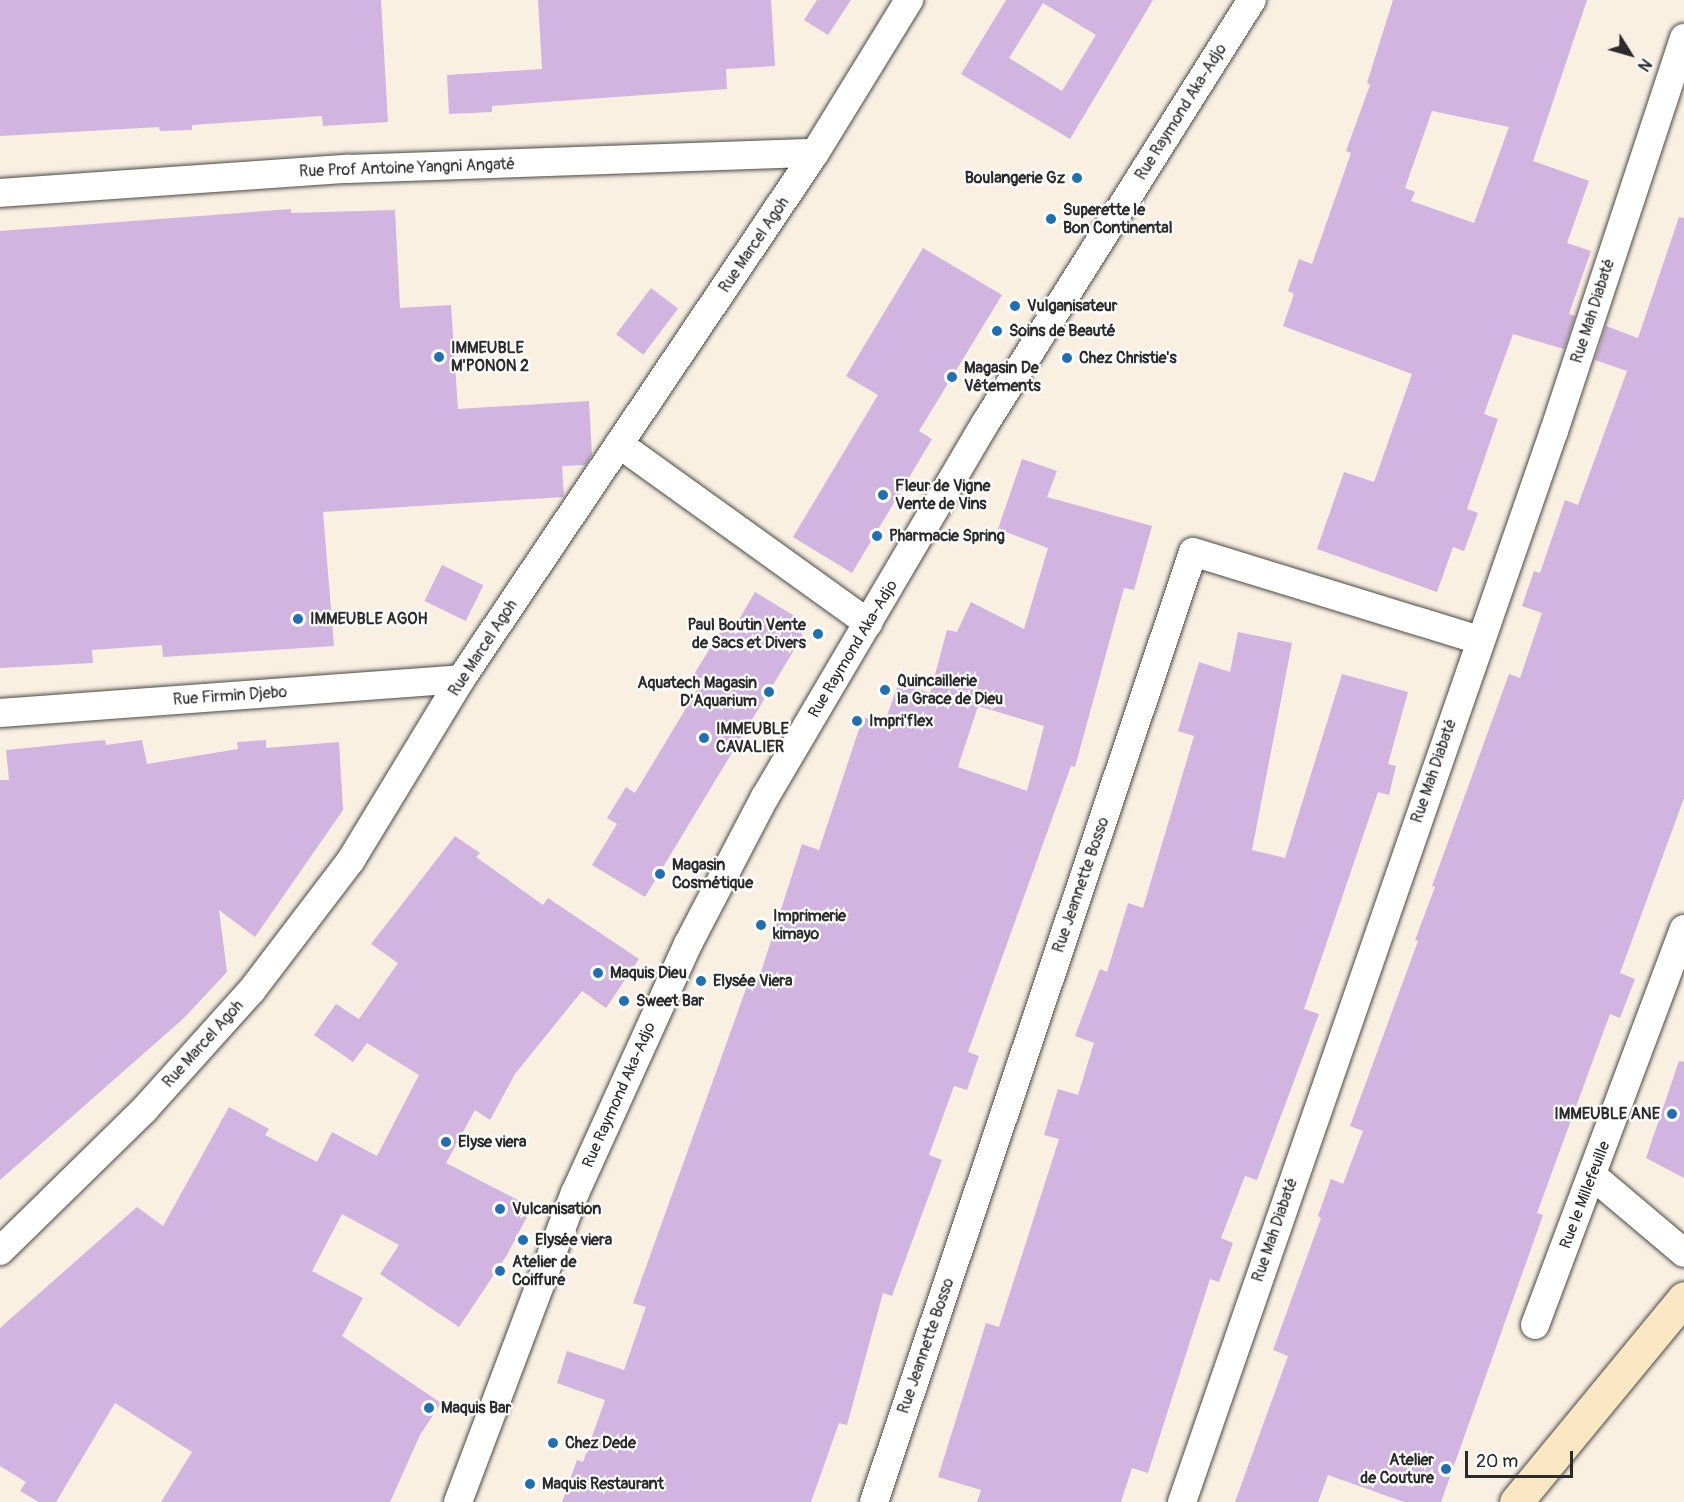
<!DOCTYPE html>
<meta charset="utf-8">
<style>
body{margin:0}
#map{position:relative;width:1684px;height:1502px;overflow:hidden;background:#f9f0e2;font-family:Pangolin,sans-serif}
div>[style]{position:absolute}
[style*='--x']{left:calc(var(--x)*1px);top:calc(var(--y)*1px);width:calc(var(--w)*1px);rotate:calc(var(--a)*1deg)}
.building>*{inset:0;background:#d1b4e0;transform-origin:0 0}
.roads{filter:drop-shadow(0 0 2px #4a4946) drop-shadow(0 0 2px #4a4946)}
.street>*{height:28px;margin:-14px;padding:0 14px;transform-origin:14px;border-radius:14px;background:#fff}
.secondary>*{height:33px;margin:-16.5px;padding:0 16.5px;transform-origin:16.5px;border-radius:16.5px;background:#fbe7c3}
.dots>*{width:16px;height:16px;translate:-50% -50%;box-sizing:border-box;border:3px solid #fff;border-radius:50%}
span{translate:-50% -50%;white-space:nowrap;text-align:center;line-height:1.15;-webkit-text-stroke:4.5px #fff;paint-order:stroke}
.street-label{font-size:16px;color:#2b2b2b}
.poi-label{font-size:16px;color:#2b2b2b;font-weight:700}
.right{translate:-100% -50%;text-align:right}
.left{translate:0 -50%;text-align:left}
.north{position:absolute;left:1600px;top:24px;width:60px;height:60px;-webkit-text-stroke:4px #fff;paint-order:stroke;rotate:127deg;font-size:16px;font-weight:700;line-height:24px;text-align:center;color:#2b2b2b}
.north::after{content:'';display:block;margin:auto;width:21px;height:27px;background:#2b2b2b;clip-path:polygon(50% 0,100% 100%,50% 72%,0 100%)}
.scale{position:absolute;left:1465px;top:1451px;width:108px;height:27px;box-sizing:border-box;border:3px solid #2b2b2b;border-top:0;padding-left:8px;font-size:18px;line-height:21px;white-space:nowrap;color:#2b2b2b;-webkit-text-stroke:4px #fff;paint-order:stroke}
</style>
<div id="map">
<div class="building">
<div style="clip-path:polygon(0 0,381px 0,388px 122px,323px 126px,322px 116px,192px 125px,192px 130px,160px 131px,159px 127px,0 136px)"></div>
<div style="clip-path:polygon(538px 0,771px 0,775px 66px,726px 69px,727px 89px,492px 106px,492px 112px,449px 114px,447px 75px,542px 69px)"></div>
<div style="clip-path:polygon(817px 0,851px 0,828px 35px,804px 20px)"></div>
<div style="clip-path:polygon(evenodd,1006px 0,1153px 0,1070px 139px,961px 74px,1006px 0,1043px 3px,1096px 35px,1062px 91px,1009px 58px,1043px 3px)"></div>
<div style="clip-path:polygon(evenodd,1393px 0,1587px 0,1533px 161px,1589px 181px,1567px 243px,1591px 251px,1569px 314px,1575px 316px,1564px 349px,1513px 334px,1484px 414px,1498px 419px,1467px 509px,1478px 513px,1464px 551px,1453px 547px,1437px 592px,1317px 549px,1344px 472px,1374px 482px,1412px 374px,1283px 326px,1294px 294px,1288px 291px,1299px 259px,1312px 264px,1351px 153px,1346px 151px,1370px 85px,1367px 83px,1393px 0,1432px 111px,1509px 127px,1474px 223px,1411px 201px,1415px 192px,1405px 188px,1432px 111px)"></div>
<div style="clip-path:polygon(291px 209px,291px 213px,395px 210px,400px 308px,451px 305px,458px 409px,589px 401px,592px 455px,585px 465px,562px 466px,564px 497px,323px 512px,334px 646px,163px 657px,162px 645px,92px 650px,93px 663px,0 668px,0 231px)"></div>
<div style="clip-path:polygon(1679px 217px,1684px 218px,1684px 798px,1620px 973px,1635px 979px,1620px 1018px,1610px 1014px,1537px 1213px,1543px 1215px,1441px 1502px,1404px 1502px,1328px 1475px,1318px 1502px,1235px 1502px,1288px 1356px,1273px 1350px,1321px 1218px,1318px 1216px,1331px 1179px,1343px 1184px,1363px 1131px,1350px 1126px,1418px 941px,1415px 940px,1435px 887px,1432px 886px,1509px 674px,1520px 678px,1542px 613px,1522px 606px,1534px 571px,1540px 573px,1565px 500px,1578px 505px,1627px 371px,1595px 360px,1606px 326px,1638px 338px)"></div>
<div style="clip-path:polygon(923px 248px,1002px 295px,919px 431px,932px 439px,852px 573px,793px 537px,878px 395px,846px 376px)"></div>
<div style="left:651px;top:288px;width:34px;height:58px;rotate:37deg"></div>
<div style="clip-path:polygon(evenodd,1022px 459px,1057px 471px,1047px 497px,1152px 526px,1134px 590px,1124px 588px,1075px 767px,1071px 766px,968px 1052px,979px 1056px,967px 1090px,954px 1086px,929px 1155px,942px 1160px,892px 1296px,883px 1293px,847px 1425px,839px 1423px,811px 1502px,562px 1502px,577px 1460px,583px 1462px,605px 1400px,557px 1383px,567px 1351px,624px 1370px,646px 1307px,633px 1303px,751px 975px,759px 978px,802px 844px,819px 850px,863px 717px,884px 724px,899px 682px,930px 693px,947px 630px,957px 632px,971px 602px,1024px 629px,1048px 548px,998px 529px,1022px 459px,978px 706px,1044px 726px,1027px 791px,958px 767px,978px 706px)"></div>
<div style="left:442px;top:565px;width:46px;height:40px;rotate:26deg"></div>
<div style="clip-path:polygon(755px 592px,809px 625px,645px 897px,592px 865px,617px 824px,607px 818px,626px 787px,635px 793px,697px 690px,688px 684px,725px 624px,734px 628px)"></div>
<div style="clip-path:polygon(1238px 632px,1292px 643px,1252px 850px,1285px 858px,1342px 674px,1408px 692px,1388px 764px,1396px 766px,1389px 795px,1378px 792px,1304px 1009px,1319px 1014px,1257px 1180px,1245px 1176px,1221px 1238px,1233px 1243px,1219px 1282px,1210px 1279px,1148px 1473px,1132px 1468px,1121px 1502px,977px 1502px,981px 1490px,938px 1477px,986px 1323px,999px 1327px,1059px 1139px,1044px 1135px,1058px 1089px,1078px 1095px,1094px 1043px,1075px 1036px,1100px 969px,1107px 972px,1128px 903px,1143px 908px,1194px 736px,1178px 731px,1199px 662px,1230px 672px)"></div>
<div style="clip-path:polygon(105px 740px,106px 745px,142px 740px,147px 764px,238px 749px,237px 742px,266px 740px,266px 748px,339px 742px,343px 810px,255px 937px,219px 910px,227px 972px,184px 1018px,0 1180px,0 780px,9px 780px,6px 750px)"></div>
<div style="clip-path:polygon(455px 836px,480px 853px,476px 857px,543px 905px,548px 898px,639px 959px,606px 1008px,582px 991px,515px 1074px,490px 1120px,475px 1110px,446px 1163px,518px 1200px,514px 1208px,528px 1215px,507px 1255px,459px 1327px,380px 1274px,399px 1245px,342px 1214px,312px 1271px,363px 1298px,342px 1336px,441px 1403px,420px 1435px,390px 1502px,161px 1502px,192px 1452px,115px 1403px,56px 1502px,39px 1502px,20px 1491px,26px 1482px,0 1466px,0 1328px,137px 1207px,163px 1226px,229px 1107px,269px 1129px,265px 1135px,317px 1162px,332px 1132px,377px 1156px,419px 1075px,367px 1043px,353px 1062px,314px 1035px,336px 1004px,359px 1019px,398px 963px,371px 944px)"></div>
<div style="clip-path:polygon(1679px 1061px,1684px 1062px,1684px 1178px,1646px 1158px)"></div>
</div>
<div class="roads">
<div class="street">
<div style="--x:0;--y:193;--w:348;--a:-4"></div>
<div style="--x:347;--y:169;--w:468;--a:-2"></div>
<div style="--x:619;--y:444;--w:307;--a:35.7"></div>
<div style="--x:0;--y:713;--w:462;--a:-4.2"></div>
<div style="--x:1593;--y:1176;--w:119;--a:40.2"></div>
<div style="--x:0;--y:1251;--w:202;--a:-44.4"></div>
<div style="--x:144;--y:1110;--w:161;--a:-48"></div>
<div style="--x:252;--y:990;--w:163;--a:-52.7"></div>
<div style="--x:351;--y:860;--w:212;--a:-58.7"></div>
<div style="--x:461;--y:679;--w:634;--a:-56.06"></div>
<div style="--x:815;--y:153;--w:180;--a:-58.4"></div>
<div style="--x:1535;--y:1325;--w:423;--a:-69.4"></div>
<div style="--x:458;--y:1502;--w:330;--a:-69.3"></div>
<div style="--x:575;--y:1193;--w:273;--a:-65.6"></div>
<div style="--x:688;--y:944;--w:166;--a:-62.4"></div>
<div style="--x:765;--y:797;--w:435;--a:-59.5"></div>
<div style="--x:986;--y:422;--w:499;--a:-57.8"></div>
<div style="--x:874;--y:1502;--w:1002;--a:-71.44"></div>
<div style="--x:1193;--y:552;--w:299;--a:17.1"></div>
<div style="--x:1182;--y:1502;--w:1134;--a:-70.85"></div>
<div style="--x:1554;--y:431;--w:414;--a:-71.7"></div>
</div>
<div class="secondary">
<div style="--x:1516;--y:1502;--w:264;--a:-50.5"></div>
</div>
</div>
<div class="dots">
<div style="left:1077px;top:178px;background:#1f6fb2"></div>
<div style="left:1051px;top:219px;background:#1f6fb2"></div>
<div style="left:1015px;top:306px;background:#1f6fb2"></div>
<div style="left:997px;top:331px;background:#1f6fb2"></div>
<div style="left:439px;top:357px;background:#1f6fb2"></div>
<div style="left:1067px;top:358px;background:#1f6fb2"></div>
<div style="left:952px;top:377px;background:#1f6fb2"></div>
<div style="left:883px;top:495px;background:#1f6fb2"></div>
<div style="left:877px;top:536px;background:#1f6fb2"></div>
<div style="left:298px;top:619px;background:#1f6fb2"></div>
<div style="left:818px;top:634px;background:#1f6fb2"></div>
<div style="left:885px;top:690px;background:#1f6fb2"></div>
<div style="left:769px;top:692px;background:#1f6fb2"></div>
<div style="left:857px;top:721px;background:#1f6fb2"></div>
<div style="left:704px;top:738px;background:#1f6fb2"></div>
<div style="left:660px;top:874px;background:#1f6fb2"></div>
<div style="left:761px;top:925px;background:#1f6fb2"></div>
<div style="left:598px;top:973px;background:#1f6fb2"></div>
<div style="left:701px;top:981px;background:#1f6fb2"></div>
<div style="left:624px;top:1001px;background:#1f6fb2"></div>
<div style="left:1672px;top:1114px;background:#1f6fb2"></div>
<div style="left:446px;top:1142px;background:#1f6fb2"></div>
<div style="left:500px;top:1209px;background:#1f6fb2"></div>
<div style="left:523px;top:1240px;background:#1f6fb2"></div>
<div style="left:500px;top:1271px;background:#1f6fb2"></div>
<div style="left:429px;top:1408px;background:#1f6fb2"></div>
<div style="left:553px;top:1443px;background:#1f6fb2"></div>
<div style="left:1446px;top:1469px;background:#1f6fb2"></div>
<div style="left:530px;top:1484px;background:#1f6fb2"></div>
</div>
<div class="street-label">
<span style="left:1181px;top:112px;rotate:-58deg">Rue Raymond Aka-Adjo</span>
<span style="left:407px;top:168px;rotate:-2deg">Rue Prof Antoine Yangni Angaté</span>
<span style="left:754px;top:245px;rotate:-56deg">Rue Marcel Agoh</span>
<span style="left:1593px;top:311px;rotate:-72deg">Rue Mah Diabaté</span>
<span style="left:483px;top:648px;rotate:-57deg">Rue Marcel Agoh</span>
<span style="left:853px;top:649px;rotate:-59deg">Rue Raymond Aka-Adjo</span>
<span style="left:230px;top:696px;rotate:-4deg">Rue Firmin Djebo</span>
<span style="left:1434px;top:771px;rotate:-71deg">Rue Mah Diabaté</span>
<span style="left:1081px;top:885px;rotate:-71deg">Rue Jeannette Bosso</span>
<span style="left:203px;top:1044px;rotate:-48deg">Rue Marcel Agoh</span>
<span style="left:619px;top:1095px;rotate:-66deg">Rue Raymond Aka-Adjo</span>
<span style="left:1585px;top:1195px;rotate:-69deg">Rue le Millefeuille</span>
<span style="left:1275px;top:1230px;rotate:-71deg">Rue Mah Diabaté</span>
<span style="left:926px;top:1346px;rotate:-71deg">Rue Jeannette Bosso</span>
</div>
<div class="poi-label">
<span class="right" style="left:1065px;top:178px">Boulangerie Gz</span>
<span class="left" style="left:1063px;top:219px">Superette le<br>Bon Continental</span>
<span class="left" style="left:1027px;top:306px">Vulganisateur</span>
<span class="left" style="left:1009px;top:331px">Soins de Beauté</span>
<span class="left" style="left:451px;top:357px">IMMEUBLE<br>M'PONON 2</span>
<span class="left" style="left:1079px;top:358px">Chez Christie's</span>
<span class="left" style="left:964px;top:377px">Magasin De<br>Vêtements</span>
<span class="left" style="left:895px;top:495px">Fleur de Vigne<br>Vente de Vins</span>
<span class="left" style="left:889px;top:536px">Pharmacie Spring</span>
<span class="left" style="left:310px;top:619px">IMMEUBLE AGOH</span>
<span class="right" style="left:806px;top:634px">Paul Boutin Vente<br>de Sacs et Divers</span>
<span class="left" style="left:897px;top:690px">Quincaillerie<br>la Grace de Dieu</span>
<span class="right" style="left:757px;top:692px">Aquatech Magasin<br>D'Aquarium</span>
<span class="left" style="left:869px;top:721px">Impri'flex</span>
<span class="left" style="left:716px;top:738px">IMMEUBLE<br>CAVALIER</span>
<span class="left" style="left:672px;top:874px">Magasin<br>Cosmétique</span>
<span class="left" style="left:773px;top:925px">Imprimerie<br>kimayo</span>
<span class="left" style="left:610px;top:973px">Maquis Dieu</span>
<span class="left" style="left:713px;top:981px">Elysée Viera</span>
<span class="left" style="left:636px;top:1001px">Sweet Bar</span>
<span class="right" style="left:1660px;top:1114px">IMMEUBLE ANE</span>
<span class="left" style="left:458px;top:1142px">Elyse viera</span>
<span class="left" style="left:512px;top:1209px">Vulcanisation</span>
<span class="left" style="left:535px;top:1240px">Elysée viera</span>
<span class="left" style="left:512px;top:1271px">Atelier de<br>Coiffure</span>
<span class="left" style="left:441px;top:1408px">Maquis Bar</span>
<span class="left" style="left:565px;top:1443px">Chez Dede</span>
<span class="right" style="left:1434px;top:1469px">Atelier<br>de Couture</span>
<span class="left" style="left:542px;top:1484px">Maquis Restaurant</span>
</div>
<div class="north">N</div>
<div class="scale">20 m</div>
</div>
